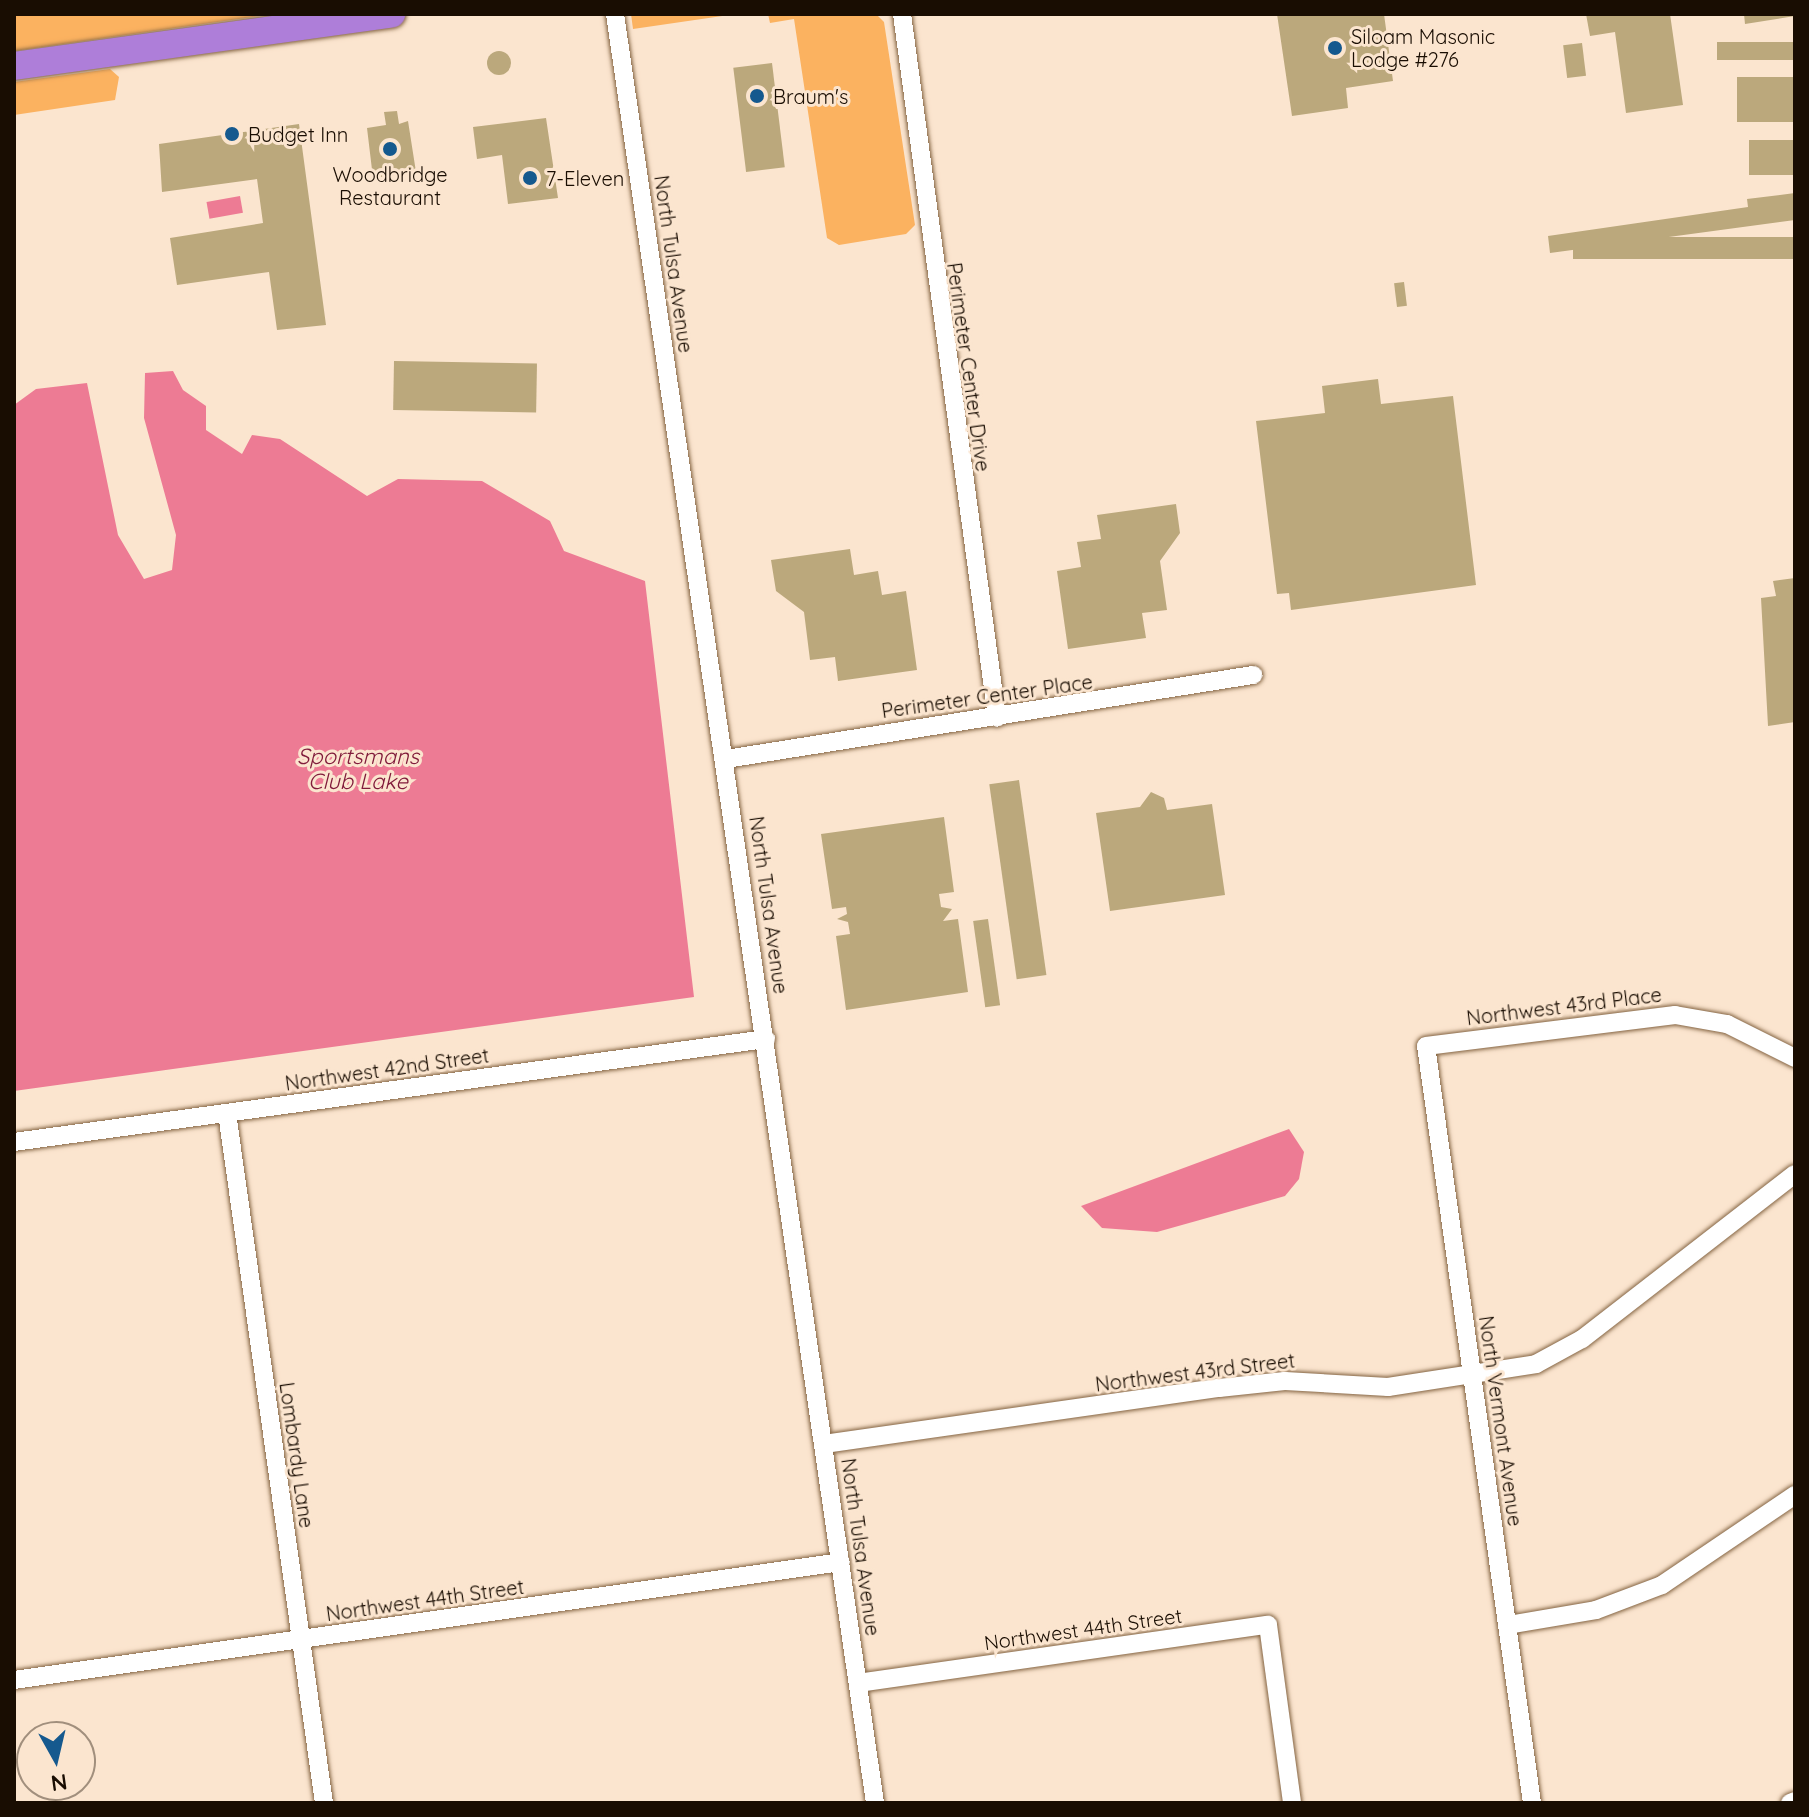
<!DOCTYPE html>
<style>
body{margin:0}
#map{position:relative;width:1809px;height:1817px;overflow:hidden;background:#fbe5cf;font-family:Quicksand,sans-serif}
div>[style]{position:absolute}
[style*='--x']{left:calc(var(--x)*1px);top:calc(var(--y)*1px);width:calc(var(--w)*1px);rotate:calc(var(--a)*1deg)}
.green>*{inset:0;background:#fbb260}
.water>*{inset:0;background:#ed7b94;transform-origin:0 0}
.building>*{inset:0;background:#bba87c;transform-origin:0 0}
.round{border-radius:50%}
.roads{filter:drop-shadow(0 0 2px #846442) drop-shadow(0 0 2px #846442)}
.minor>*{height:18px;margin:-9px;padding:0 9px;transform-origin:9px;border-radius:9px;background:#fff}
.highway>*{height:28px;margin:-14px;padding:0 14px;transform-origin:14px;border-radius:14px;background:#ae7ed9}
.dots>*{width:22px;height:22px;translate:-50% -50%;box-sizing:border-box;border:4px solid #fbe5cf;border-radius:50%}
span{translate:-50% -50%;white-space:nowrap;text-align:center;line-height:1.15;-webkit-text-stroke:6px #fbe5cf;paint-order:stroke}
.poi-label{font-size:20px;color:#190d02}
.left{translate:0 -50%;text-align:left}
.street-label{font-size:20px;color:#190d02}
.water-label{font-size:22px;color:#811b3b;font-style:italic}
.frame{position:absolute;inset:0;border:16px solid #190d02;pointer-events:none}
.north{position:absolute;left:16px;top:1721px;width:80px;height:80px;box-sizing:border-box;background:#fbe5cf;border:2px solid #a18f7d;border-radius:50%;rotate:172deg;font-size:22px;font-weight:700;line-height:32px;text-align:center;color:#190d02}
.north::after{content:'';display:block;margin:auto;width:28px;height:36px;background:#15598e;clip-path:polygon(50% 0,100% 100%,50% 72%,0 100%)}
</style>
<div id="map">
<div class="green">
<div style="clip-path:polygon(14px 14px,273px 14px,14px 51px)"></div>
<div style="clip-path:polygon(631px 14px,736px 14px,633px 29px)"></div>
<div style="clip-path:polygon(768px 14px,876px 14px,884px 22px,915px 225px,906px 234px,839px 245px,827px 238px,794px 19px,770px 23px)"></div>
<div style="clip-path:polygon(110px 69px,119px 77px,115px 100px,14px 115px,14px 82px)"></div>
</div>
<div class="water">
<div style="left:240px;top:196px;width:17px;height:34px;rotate:80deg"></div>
<div style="clip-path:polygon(173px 371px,183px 390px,206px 406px,206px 430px,242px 454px,252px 435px,280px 439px,367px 496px,398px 479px,482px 481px,550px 521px,564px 551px,645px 581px,694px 997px,14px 1091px,14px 405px,36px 389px,87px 383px,118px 535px,144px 579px,172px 570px,176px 535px,144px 418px,145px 373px)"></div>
<div style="clip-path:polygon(1289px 1129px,1304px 1152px,1299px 1179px,1285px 1196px,1157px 1232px,1102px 1228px,1081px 1206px)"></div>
</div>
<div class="building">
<div style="clip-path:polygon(1277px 14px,1384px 14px,1393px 81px,1346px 88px,1348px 108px,1292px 116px)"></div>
<div style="clip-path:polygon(1586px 14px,1670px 14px,1683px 105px,1626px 113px,1615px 32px,1590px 36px)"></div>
<div style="clip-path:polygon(1744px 14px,1795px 14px,1795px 16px,1745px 24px)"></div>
<div style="left:1795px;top:42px;width:18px;height:78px;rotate:90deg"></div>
<div style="left:1582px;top:43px;width:33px;height:19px;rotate:83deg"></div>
<div class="round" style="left:487px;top:51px;width:24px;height:24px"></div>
<div style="left:772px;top:63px;width:105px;height:39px;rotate:83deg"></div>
<div style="left:1795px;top:77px;width:45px;height:58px;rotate:90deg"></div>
<div style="clip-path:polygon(397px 111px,399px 124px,408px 121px,416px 172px,373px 178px,367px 128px,386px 125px,384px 112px)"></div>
<div style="clip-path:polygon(546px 118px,558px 198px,508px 204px,502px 155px,477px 159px,473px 127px)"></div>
<div style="clip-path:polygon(299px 124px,326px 325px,277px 330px,269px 272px,177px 285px,170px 238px,263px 223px,257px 179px,162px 192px,159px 144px)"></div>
<div style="left:1795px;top:140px;width:35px;height:46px;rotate:90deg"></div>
<div style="clip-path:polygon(1795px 193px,1795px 220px,1550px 253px,1548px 236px,1748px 207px,1747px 199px)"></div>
<div style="left:1795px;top:237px;width:22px;height:222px;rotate:90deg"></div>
<div style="left:1404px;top:282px;width:24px;height:10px;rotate:83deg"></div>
<div style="left:394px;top:361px;width:143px;height:49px;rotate:1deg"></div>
<div style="clip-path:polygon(1378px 379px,1381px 404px,1453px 396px,1476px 585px,1291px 610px,1289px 593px,1277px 594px,1256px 421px,1325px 413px,1322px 386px)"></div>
<div style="clip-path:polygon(1176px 504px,1180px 533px,1160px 561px,1167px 610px,1142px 613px,1146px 638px,1068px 649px,1057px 571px,1081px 567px,1077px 542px,1101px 539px,1097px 515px)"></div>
<div style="clip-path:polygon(850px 549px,854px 575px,878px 571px,882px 595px,906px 591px,917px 670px,838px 681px,835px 657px,810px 660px,804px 612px,776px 591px,771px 560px)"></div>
<div style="clip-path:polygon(1795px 578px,1795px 722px,1768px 726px,1761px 598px,1776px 596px,1773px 581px)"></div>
<div style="left:1019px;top:780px;width:197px;height:30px;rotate:82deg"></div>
<div style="clip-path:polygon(1151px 792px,1164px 798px,1167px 810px,1212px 804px,1225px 895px,1110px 911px,1096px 813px,1140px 807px)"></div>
<div style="clip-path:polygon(944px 817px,954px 892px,939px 894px,941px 907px,952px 909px,943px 921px,958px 919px,968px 992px,846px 1010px,836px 936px,850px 934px,848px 922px,837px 919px,847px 914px,846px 907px,832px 909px,821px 834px)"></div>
<div style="left:988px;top:919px;width:87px;height:15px;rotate:82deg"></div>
</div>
<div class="roads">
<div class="minor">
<div style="--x:615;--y:14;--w:1808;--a:81.73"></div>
<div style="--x:902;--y:14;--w:710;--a:82.31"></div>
<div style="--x:726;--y:759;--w:534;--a:-9.06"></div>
<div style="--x:227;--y:1113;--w:697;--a:82"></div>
<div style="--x:14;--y:1142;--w:759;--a:-7.8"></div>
<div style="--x:824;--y:1444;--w:399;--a:-8.1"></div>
<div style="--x:1219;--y:1388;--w:66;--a:-6.1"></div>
<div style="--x:1285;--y:1381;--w:103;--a:3.3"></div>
<div style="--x:1388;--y:1387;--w:150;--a:-8.8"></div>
<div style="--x:1536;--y:1364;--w:52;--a:-28.5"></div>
<div style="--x:1582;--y:1339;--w:269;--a:-37.8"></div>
<div style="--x:1508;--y:1625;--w:89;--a:-9.7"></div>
<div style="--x:1596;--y:1610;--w:71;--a:-20.7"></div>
<div style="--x:1662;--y:1585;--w:161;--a:-34.1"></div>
<div style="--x:14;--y:1680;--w:835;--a:-8.12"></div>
<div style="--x:858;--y:1683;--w:414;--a:-8.1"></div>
<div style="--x:1268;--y:1625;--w:180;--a:82.3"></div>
<div style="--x:1532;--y:1803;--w:764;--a:-97.97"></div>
<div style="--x:1426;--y:1046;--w:251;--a:-7.1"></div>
<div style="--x:1675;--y:1015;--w:53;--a:9.8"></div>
<div style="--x:1727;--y:1024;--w:76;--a:26.6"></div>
<div style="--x:1790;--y:1803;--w:5;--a:-22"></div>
</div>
<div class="highway">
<div style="--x:14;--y:66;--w:381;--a:-7.9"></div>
</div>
</div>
<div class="dots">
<div style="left:1335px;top:48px;background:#15598e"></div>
<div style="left:757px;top:96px;background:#15598e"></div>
<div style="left:232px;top:134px;background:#15598e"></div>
<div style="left:390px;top:149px;background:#15598e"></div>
<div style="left:530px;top:178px;background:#15598e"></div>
</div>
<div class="poi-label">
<span class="left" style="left:1351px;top:48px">Siloam Masonic<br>Lodge #276</span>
<span class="left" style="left:773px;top:96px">Braum's</span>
<span class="left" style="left:248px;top:134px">Budget Inn</span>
<span style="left:390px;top:186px">Woodbridge<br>Restaurant</span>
<span class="left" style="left:546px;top:178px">7-Eleven</span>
</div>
<div class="street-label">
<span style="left:674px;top:264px;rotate:82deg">North Tulsa Avenue</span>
<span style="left:969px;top:367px;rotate:82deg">Perimeter Center Drive</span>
<span style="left:987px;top:696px;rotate:-8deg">Perimeter Center Place</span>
<span style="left:769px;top:905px;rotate:82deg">North Tulsa Avenue</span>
<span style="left:1564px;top:1006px;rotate:-7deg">Northwest 43rd Place</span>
<span style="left:387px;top:1069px;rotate:-8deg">Northwest 42nd Street</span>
<span style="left:1195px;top:1372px;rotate:-7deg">Northwest 43rd Street</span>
<span style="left:1501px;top:1421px;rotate:82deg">North Vermont Avenue</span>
<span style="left:297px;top:1455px;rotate:82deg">Lombardy Lane</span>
<span style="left:861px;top:1547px;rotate:82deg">North Tulsa Avenue</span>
<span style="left:425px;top:1600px;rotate:-8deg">Northwest 44th Street</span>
<span style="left:1083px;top:1629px;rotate:-8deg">Northwest 44th Street</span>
</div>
<div class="water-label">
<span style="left:358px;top:769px">Sportsmans<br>Club Lake</span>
</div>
<div class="frame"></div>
<div class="north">N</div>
</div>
